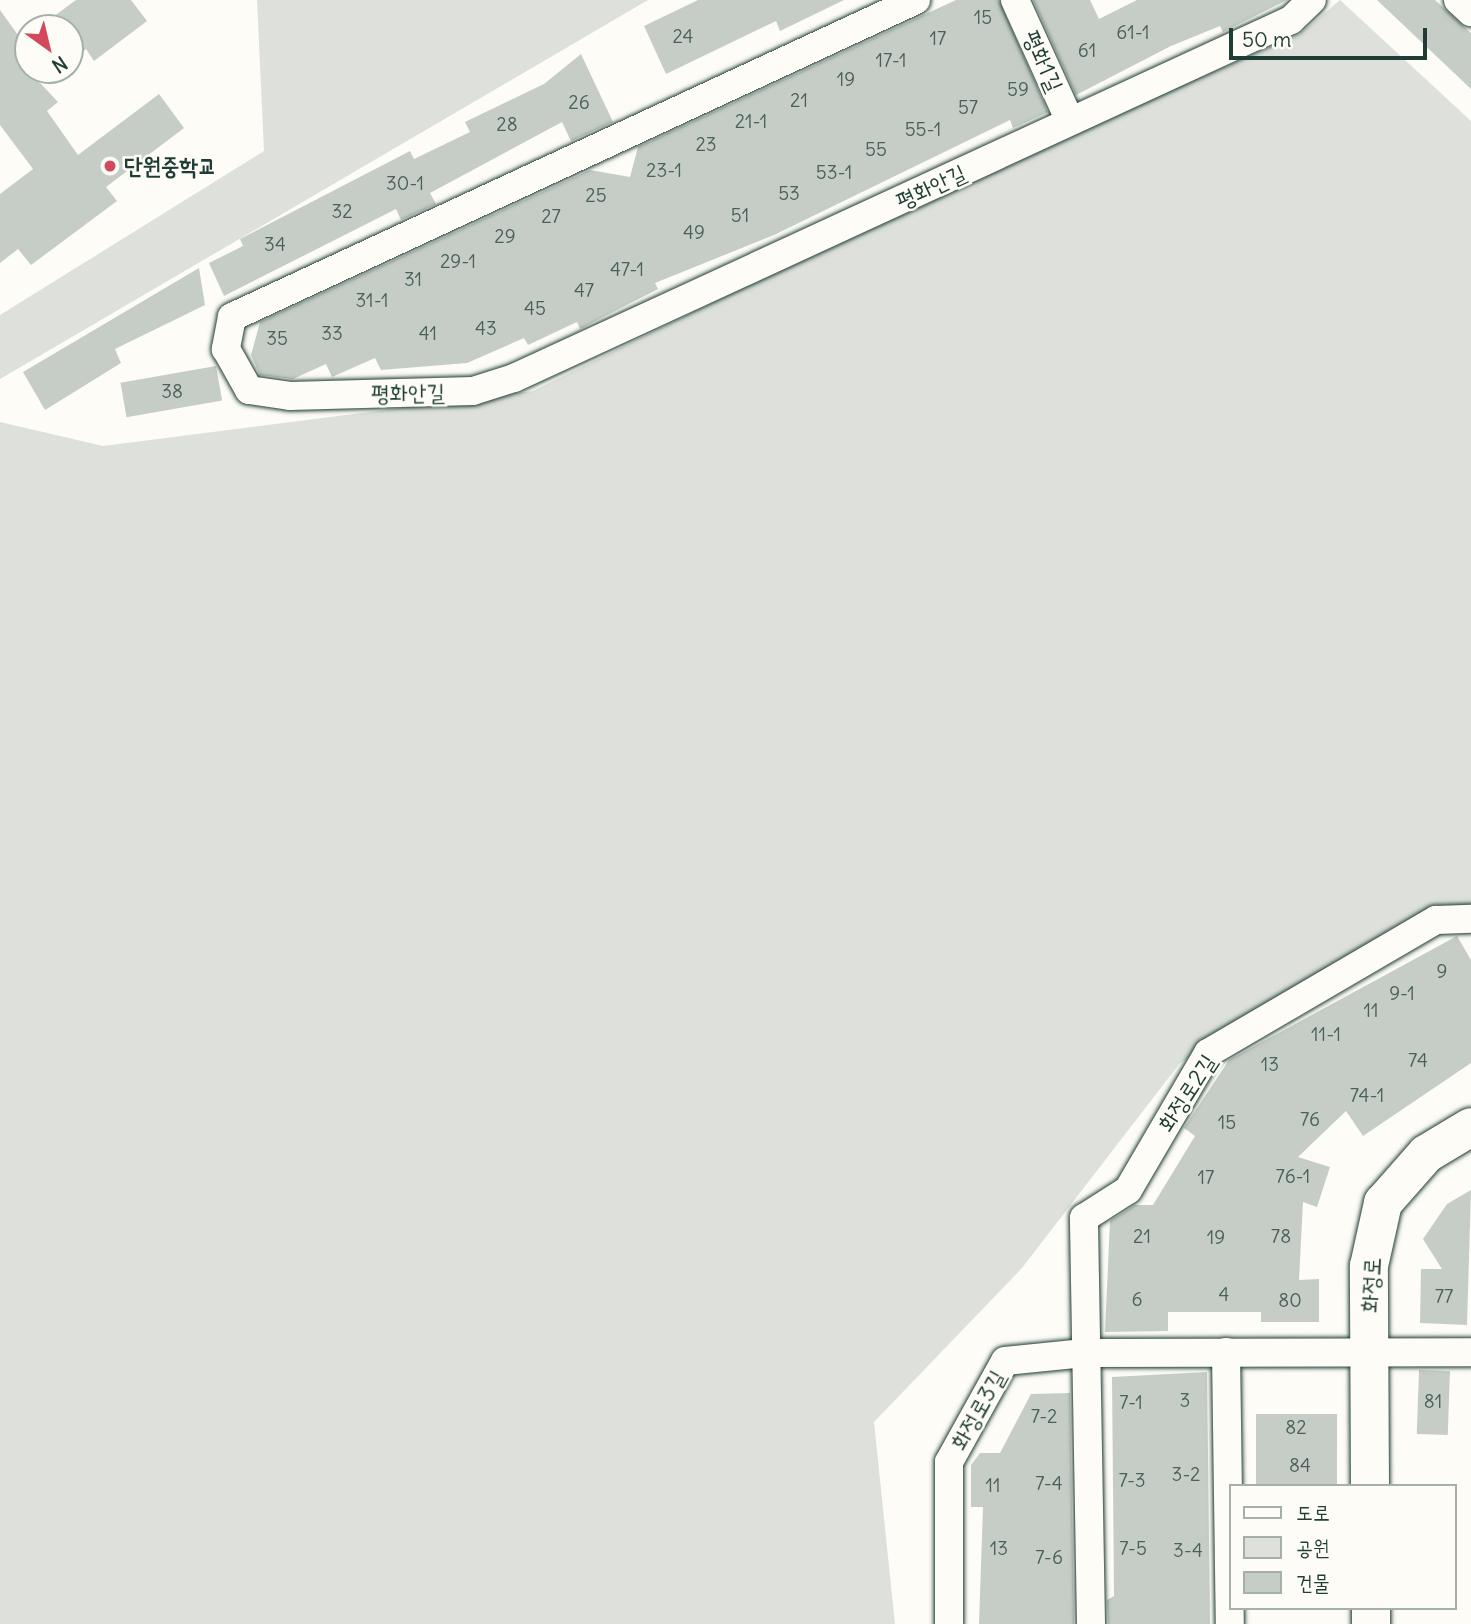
<!DOCTYPE html>
<meta charset="utf-8">
<style>
body{margin:0}
#map{position:relative;width:1471px;height:1624px;overflow:hidden;background:#fdfcf7;font-family:Delius,"Poor Story",sans-serif}
div>[style]{position:absolute}
[style*='--x']{left:calc(var(--x)*1px);top:calc(var(--y)*1px);width:calc(var(--w)*1px);rotate:calc(var(--a)*1deg)}
.green>*{inset:0;background:#dde0db}
.building>*{inset:0;background:#c6cdc7;transform-origin:0 0}
.roads{filter:drop-shadow(0 0 2px #1f3d34) drop-shadow(0 0 2px #1f3d34)}
.street>*{height:28px;margin:-14px;padding:0 14px;transform-origin:14px;border-radius:14px;background:#fdfcf7}
.secondary>*{height:38px;margin:-19px;padding:0 19px;transform-origin:19px;border-radius:19px;background:#fdfcf7}
.dots>*{width:19px;height:19px;translate:-50% -50%;box-sizing:border-box;border:4px solid #fdfcf7;border-radius:50%}
span{translate:-50% -50%;white-space:nowrap;text-align:center;line-height:1.15;-webkit-text-stroke:5px #fdfcf7;paint-order:stroke}
.number-label{font-size:19px;color:#496159}
.number-label span{-webkit-text-stroke-width:0}
.street-label{font-size:23px;color:#1f3d34}
.poi-label{font-size:23px;color:#1f3d34;font-weight:700}
.left{translate:0 -50%;text-align:left}
.legend{position:absolute;left:1229px;top:1484px;width:228px;height:126px;box-sizing:border-box;background:#fdfcf7;border:2px solid #a4b0a9;margin:0;padding:9px 12px;list-style:none;font-size:21px;color:#1f3d34}
.legend li{display:flex;align-items:center;gap:14px;height:35px}
.legend b{width:35px;border:2px solid #a4b0a9}
.north{position:absolute;left:14px;top:14px;width:70px;height:70px;box-sizing:border-box;background:#fdfcf7;border:2px solid #a4b0a9;border-radius:50%;rotate:146deg;font-size:19px;font-weight:700;line-height:28px;text-align:center;color:#1f3d34}
.north::after{content:'';display:block;margin:auto;width:24px;height:32px;background:#d1495b;clip-path:polygon(50% 0,100% 100%,50% 72%,0 100%)}
.scale{position:absolute;left:1229px;top:28px;width:198px;height:32px;box-sizing:border-box;border:4px solid #1f3d34;border-top:0;padding-left:9px;font-size:21px;line-height:24px;white-space:nowrap;color:#1f3d34;-webkit-text-stroke:5px #fdfcf7;paint-order:stroke}
</style>
<div id="map">
<div class="green">
<div style="clip-path:polygon(257px 0,648px 0,0 379px,0 315px,264px 151px)"></div>
<div style="clip-path:polygon(1340px 0,1471px 121px,1471px 906px,1437px 909px,1180px 1063px,1022px 1268px,874px 1422px,895px 1624px,0 1624px,0 422px,103px 446px,533px 391px,929px 196px,1300px 34px)"></div>
</div>
<div class="building">
<div style="clip-path:polygon(76px 0,131px 0,147px 21px,94px 61px,86px 49px,70px 61px,70px 28px,38px 28px)"></div>
<div style="clip-path:polygon(698px 0,844px 0,780px 31px,776px 21px,666px 74px,644px 26px)"></div>
<div style="clip-path:polygon(956px 0,999px 0,1048px 112px,1013px 128px,1010px 120px,774px 235px,655px 283px,658px 289px,580px 329px,577px 322px,528px 345px,524px 338px,467px 363px,381px 370px,375px 358px,332px 377px,326px 364px,293px 379px,260px 375px,251px 355px,260px 322px,590px 170px,630px 177px,638px 147px)"></div>
<div style="clip-path:polygon(1033px 0,1090px 0,1099px 19px,1137px 0,1287px 0,1223px 32px,1220px 26px,1171px 46px,1076px 95px)"></div>
<div style="clip-path:polygon(1377px 0,1435px 0,1471px 33px,1471px 89px)"></div>
<div style="clip-path:polygon(0 10px,28px 49px,28px 70px,58px 102px,47px 111px,78px 155px,159px 94px,184px 128px,106px 187px,117px 201px,31px 265px,18px 249px,0 263px,0 194px,33px 169px,0 125px)"></div>
<div style="clip-path:polygon(581px 54px,613px 122px,571px 141px,562px 122px,430px 193px,436px 204px,401px 220px,396px 209px,224px 296px,209px 263px,243px 246px,240px 239px,410px 151px,414px 159px,470px 132px,465px 122px,544px 84px)"></div>
<div style="clip-path:polygon(199px 268px,205px 305px,115px 349px,121px 363px,45px 410px,23px 372px)"></div>
<div style="left:216px;top:366px;width:35px;height:97px;rotate:80deg"></div>
<div style="clip-path:polygon(1457px 936px,1471px 960px,1471px 1063px,1363px 1136px,1346px 1111px,1298px 1157px,1330px 1167px,1317px 1207px,1303px 1202px,1299px 1280px,1319px 1279px,1319px 1322px,1261px 1322px,1261px 1312px,1168px 1312px,1168px 1331px,1105px 1332px,1110px 1221px,1135px 1205px,1153px 1205px,1195px 1136px,1184px 1128px,1229px 1060px)"></div>
<div style="clip-path:polygon(1471px 1190px,1467px 1325px,1420px 1323px,1421px 1269px,1442px 1269px,1423px 1239px,1447px 1204px)"></div>
<div style="left:1419px;top:1370px;width:31px;height:64px;rotate:2deg"></div>
<div style="clip-path:polygon(1207px 1372px,1210px 1624px,1108px 1624px,1107px 1600px,1114px 1596px,1112px 1377px)"></div>
<div style="clip-path:polygon(1070px 1393px,1074px 1624px,979px 1624px,983px 1507px,971px 1507px,971px 1465px,980px 1453px,1000px 1453px,1031px 1394px)"></div>
<div style="left:1256px;top:1414px;width:81px;height:72px"></div>
</div>
<div class="roads">
<div class="street">
<div style="--x:916;--y:0;--w:754;--a:155.13"></div>
<div style="--x:232;--y:317;--w:33;--a:101"></div>
<div style="--x:226;--y:349;--w:47;--a:60.7"></div>
<div style="--x:249;--y:390;--w:41;--a:8.3"></div>
<div style="--x:290;--y:396;--w:183;--a:-1.6"></div>
<div style="--x:473;--y:391;--w:43;--a:-17.6"></div>
<div style="--x:514;--y:378;--w:856;--a:-24.74"></div>
<div style="--x:1291;--y:20;--w:29;--a:-44"></div>
<div style="--x:1015;--y:0;--w:133;--a:65.6"></div>
<div style="--x:1458;--y:0;--w:18;--a:43"></div>
<div style="--x:1226;--y:1352;--w:272;--a:89.2"></div>
<div style="--x:949;--y:1624;--w:162;--a:-90"></div>
<div style="--x:949;--y:1462;--w:115;--a:-61"></div>
<div style="--x:1005;--y:1361;--w:80;--a:-5.7"></div>
<div style="--x:1085;--y:1353;--w:386;--a:-0.1"></div>
<div style="--x:1091;--y:1624;--w:406;--a:-91"></div>
<div style="--x:1084;--y:1218;--w:52;--a:-32.5"></div>
<div style="--x:1128;--y:1190;--w:159;--a:-59.7"></div>
<div style="--x:1208;--y:1053;--w:264;--a:-30.3"></div>
<div style="--x:1436;--y:920;--w:35;--a:-2"></div>
</div>
<div class="secondary">
<div style="--x:1370;--y:1486;--w:220;--a:-90.3"></div>
<div style="--x:1369;--y:1266;--w:65;--a:-77.5"></div>
<div style="--x:1383;--y:1203;--w:65;--a:-48.7"></div>
<div style="--x:1426;--y:1154;--w:52;--a:-31"></div>
<div style="--x:1371;--y:1608;--w:16;--a:90"></div>
</div>
</div>
<div class="dots">
<div style="left:110px;top:166px;background:#d1495b"></div>
</div>
<div class="number-label">
<span style="left:983px;top:18px">15</span>
<span style="left:1133px;top:33px">61-1</span>
<span style="left:683px;top:37px">24</span>
<span style="left:938px;top:39px">17</span>
<span style="left:1087px;top:51px">61</span>
<span style="left:891px;top:61px">17-1</span>
<span style="left:846px;top:80px">19</span>
<span style="left:1018px;top:90px">59</span>
<span style="left:799px;top:101px">21</span>
<span style="left:579px;top:103px">26</span>
<span style="left:968px;top:108px">57</span>
<span style="left:751px;top:122px">21-1</span>
<span style="left:507px;top:125px">28</span>
<span style="left:923px;top:130px">55-1</span>
<span style="left:706px;top:145px">23</span>
<span style="left:876px;top:150px">55</span>
<span style="left:664px;top:171px">23-1</span>
<span style="left:834px;top:173px">53-1</span>
<span style="left:405px;top:184px">30-1</span>
<span style="left:789px;top:194px">53</span>
<span style="left:596px;top:196px">25</span>
<span style="left:342px;top:212px">32</span>
<span style="left:740px;top:216px">51</span>
<span style="left:551px;top:217px">27</span>
<span style="left:694px;top:233px">49</span>
<span style="left:505px;top:237px">29</span>
<span style="left:275px;top:245px">34</span>
<span style="left:458px;top:262px">29-1</span>
<span style="left:627px;top:270px">47-1</span>
<span style="left:413px;top:280px">31</span>
<span style="left:584px;top:291px">47</span>
<span style="left:372px;top:301px">31-1</span>
<span style="left:535px;top:309px">45</span>
<span style="left:486px;top:329px">43</span>
<span style="left:332px;top:334px">33</span>
<span style="left:428px;top:334px">41</span>
<span style="left:277px;top:339px">35</span>
<span style="left:172px;top:392px">38</span>
<span style="left:1442px;top:972px">9</span>
<span style="left:1402px;top:994px">9-1</span>
<span style="left:1371px;top:1011px">11</span>
<span style="left:1326px;top:1035px">11-1</span>
<span style="left:1418px;top:1061px">74</span>
<span style="left:1270px;top:1065px">13</span>
<span style="left:1367px;top:1096px">74-1</span>
<span style="left:1310px;top:1120px">76</span>
<span style="left:1227px;top:1123px">15</span>
<span style="left:1293px;top:1177px">76-1</span>
<span style="left:1206px;top:1178px">17</span>
<span style="left:1142px;top:1237px">21</span>
<span style="left:1281px;top:1237px">78</span>
<span style="left:1216px;top:1238px">19</span>
<span style="left:1224px;top:1295px">4</span>
<span style="left:1444px;top:1297px">77</span>
<span style="left:1137px;top:1300px">6</span>
<span style="left:1290px;top:1301px">80</span>
<span style="left:1185px;top:1401px">3</span>
<span style="left:1433px;top:1402px">81</span>
<span style="left:1131px;top:1403px">7-1</span>
<span style="left:1044px;top:1417px">7-2</span>
<span style="left:1296px;top:1428px">82</span>
<span style="left:1300px;top:1466px">84</span>
<span style="left:1186px;top:1475px">3-2</span>
<span style="left:1132px;top:1481px">7-3</span>
<span style="left:1049px;top:1484px">7-4</span>
<span style="left:993px;top:1486px">11</span>
<span style="left:999px;top:1549px">13</span>
<span style="left:1133px;top:1549px">7-5</span>
<span style="left:1188px;top:1551px">3-4</span>
<span style="left:1049px;top:1558px">7-6</span>
</div>
<div class="street-label">
<span style="left:1043px;top:61px;rotate:66deg">평화1길</span>
<span style="left:931px;top:187px;rotate:-25deg">평화안길</span>
<span style="left:408px;top:393px;rotate:-1deg">평화안길</span>
<span style="left:1187px;top:1093px;rotate:-57deg">화정로2길</span>
<span style="left:1371px;top:1285px;rotate:-87deg">화정로</span>
<span style="left:978px;top:1410px;rotate:-61deg">화정로3길</span>
</div>
<div class="poi-label">
<span class="left" style="left:124px;top:166px">단원중학교</span>
</div>
<ul class="legend">
<li><b style="height:9px;background:#fdfcf7"></b>도로</li>
<li><b style="height:19px;background:#dde0db"></b>공원</li>
<li><b style="height:19px;background:#c6cdc7"></b>건물</li>
</ul>
<div class="north">N</div>
<div class="scale">50 m</div>
</div>
